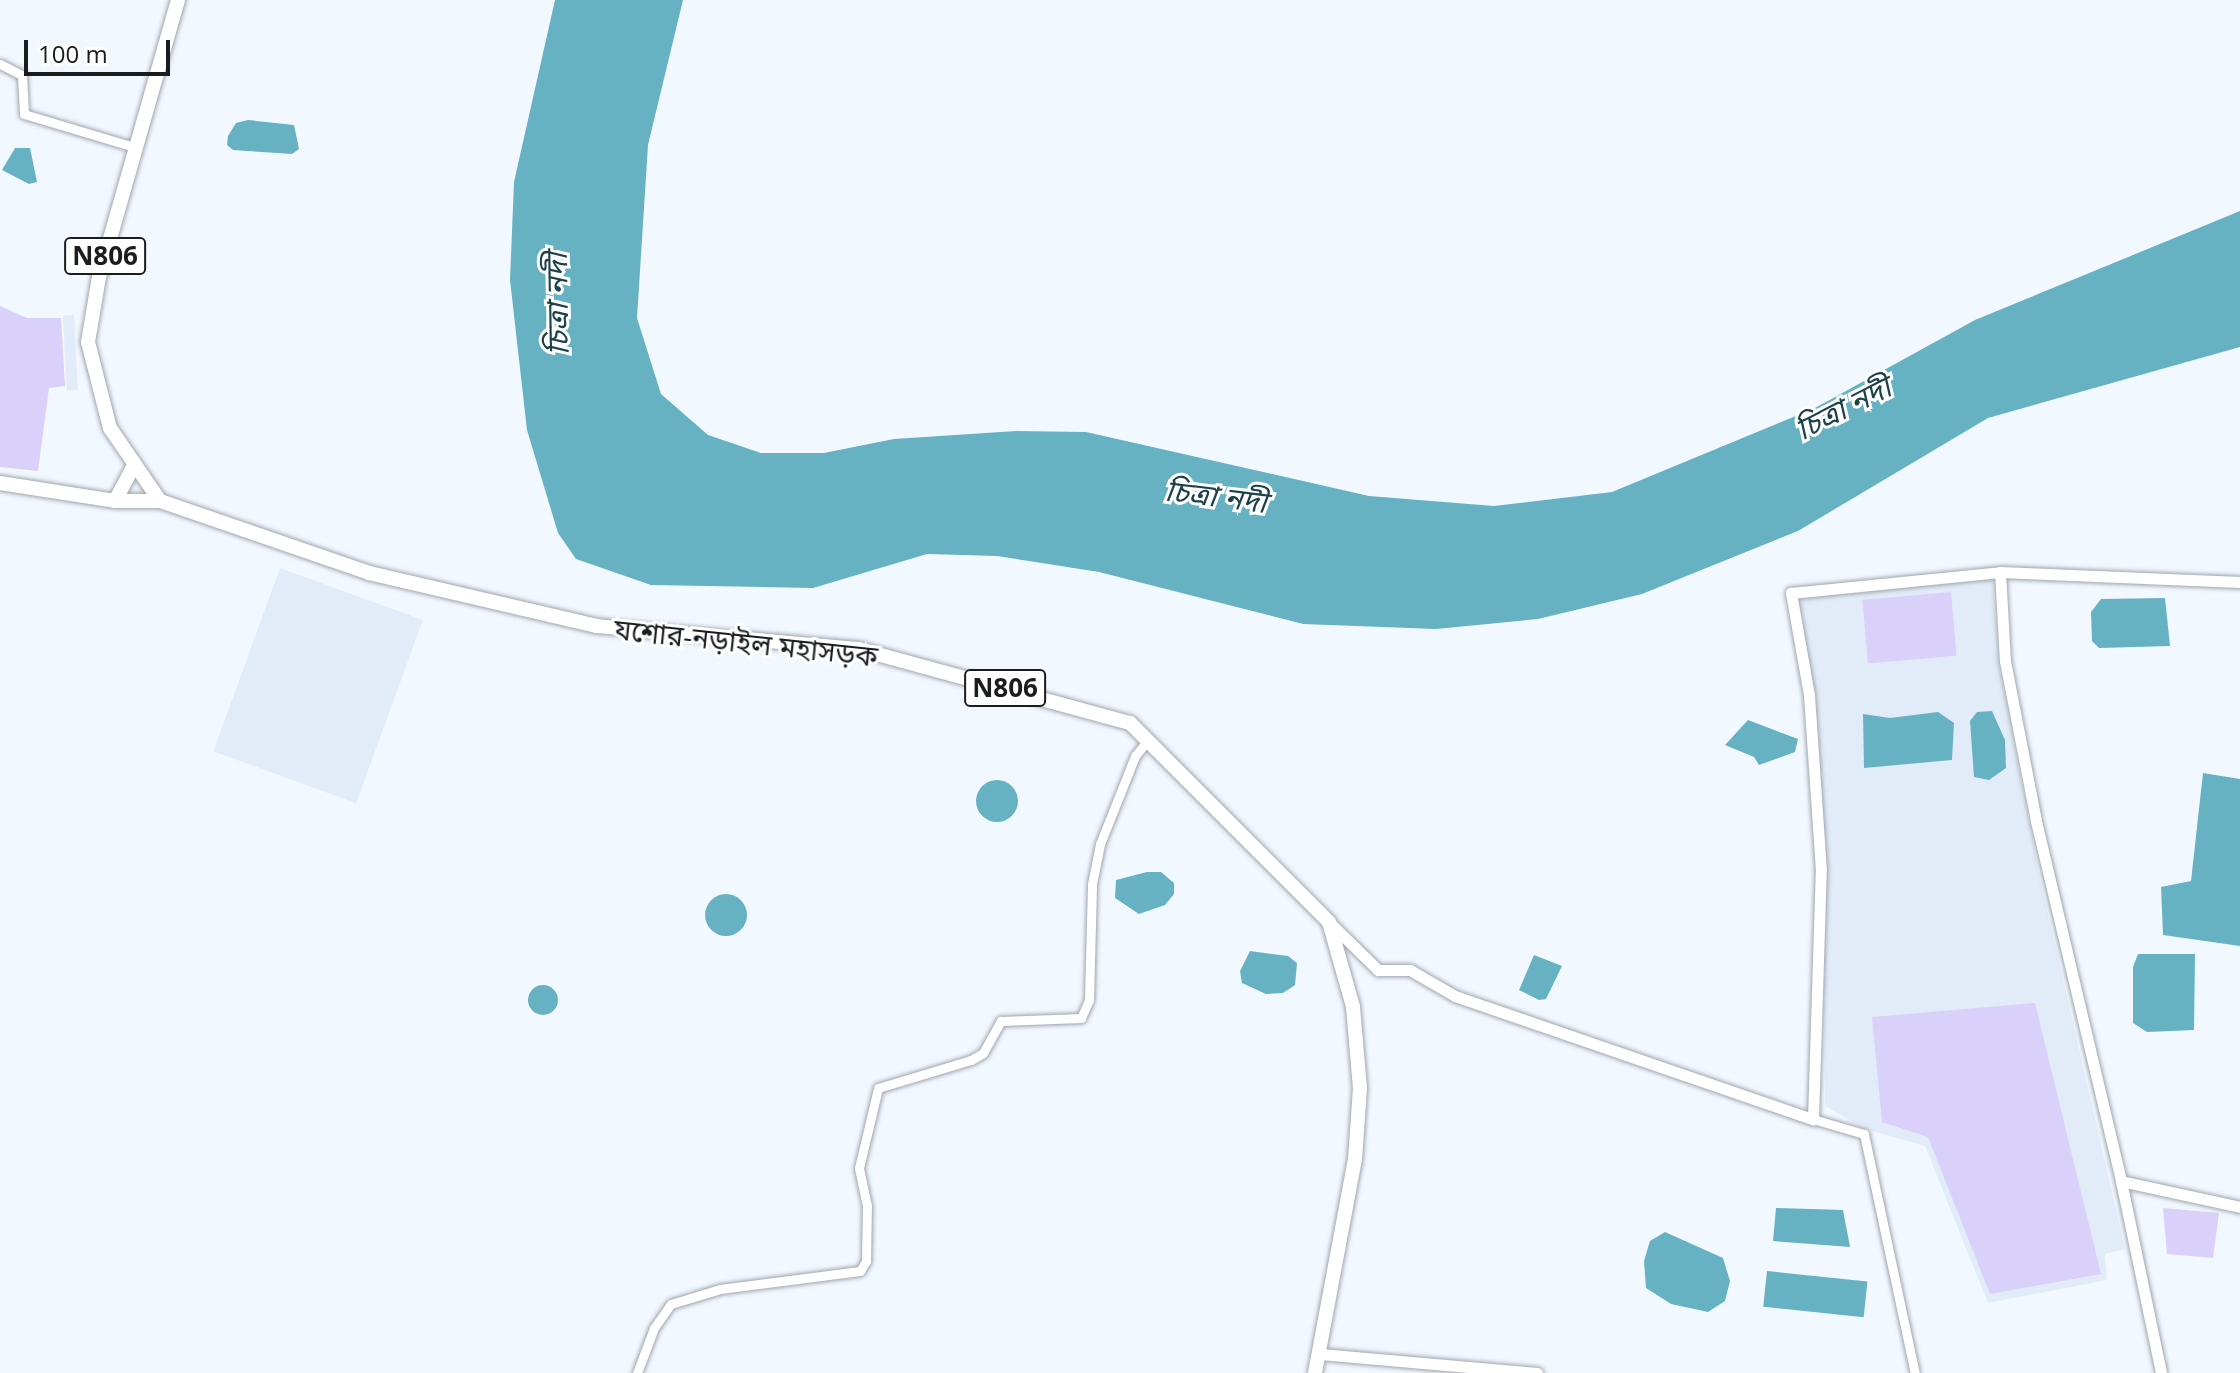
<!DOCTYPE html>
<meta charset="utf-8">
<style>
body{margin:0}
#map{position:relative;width:2240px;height:1373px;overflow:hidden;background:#f2f8ff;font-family:"Open Sans","Noto Sans Bengali",sans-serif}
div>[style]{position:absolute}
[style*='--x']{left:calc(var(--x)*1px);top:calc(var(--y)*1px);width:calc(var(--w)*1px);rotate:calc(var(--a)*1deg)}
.built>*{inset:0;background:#e2ecf9;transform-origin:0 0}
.green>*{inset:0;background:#dad1fa;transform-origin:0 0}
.water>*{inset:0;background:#67b2c2;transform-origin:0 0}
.round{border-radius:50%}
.roads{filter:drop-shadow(0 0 2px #a1a6ad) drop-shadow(0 0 2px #a1a6ad)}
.minor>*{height:9px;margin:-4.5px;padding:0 4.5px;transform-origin:4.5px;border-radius:4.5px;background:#fff}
.tertiary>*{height:11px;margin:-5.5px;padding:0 5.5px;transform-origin:5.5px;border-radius:5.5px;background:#fff}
.primary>*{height:14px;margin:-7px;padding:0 7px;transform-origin:7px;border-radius:7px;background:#fff}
.trunk>*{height:14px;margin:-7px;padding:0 7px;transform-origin:7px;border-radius:7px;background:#fff}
span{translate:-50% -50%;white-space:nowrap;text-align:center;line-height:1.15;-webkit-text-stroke:6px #fff;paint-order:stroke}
.shield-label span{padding:2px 6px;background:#fff;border:2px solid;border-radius:6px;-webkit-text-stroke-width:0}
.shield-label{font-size:26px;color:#1a1c1e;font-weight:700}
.street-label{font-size:28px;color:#1a1c1e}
.water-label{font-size:30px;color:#1d4149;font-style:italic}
.scale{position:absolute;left:24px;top:40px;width:146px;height:36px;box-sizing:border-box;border:4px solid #1a1c1e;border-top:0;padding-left:10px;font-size:24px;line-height:28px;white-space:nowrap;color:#1a1c1e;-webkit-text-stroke:6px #fff;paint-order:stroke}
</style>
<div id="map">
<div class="built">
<div style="left:74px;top:315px;width:75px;height:11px;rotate:87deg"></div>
<div style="left:280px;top:568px;width:152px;height:195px;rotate:20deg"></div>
<div style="clip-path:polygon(1992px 577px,1999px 665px,2042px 888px,2125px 1249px,2105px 1254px,2107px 1280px,1988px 1303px,1925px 1146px,1865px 1129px,1825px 1106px,1823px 868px,1795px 597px)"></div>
</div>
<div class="green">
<div style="clip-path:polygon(0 306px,27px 318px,61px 318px,65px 386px,49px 388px,38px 471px,0 467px)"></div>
<div style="left:1951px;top:592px;width:64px;height:89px;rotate:85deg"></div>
<div style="clip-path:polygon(2035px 1003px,2101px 1274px,1990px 1294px,1928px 1137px,1882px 1122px,1872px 1017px)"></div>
<div style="clip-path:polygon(2163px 1208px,2219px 1213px,2213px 1258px,2167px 1254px)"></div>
</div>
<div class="water">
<div style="clip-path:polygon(555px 0,683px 0,648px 145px,637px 318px,661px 394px,708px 435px,761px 453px,824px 453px,894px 439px,1016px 431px,1086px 432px,1369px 496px,1494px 506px,1612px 492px,1815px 408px,1975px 320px,2240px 211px,2240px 347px,1988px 418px,1798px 531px,1642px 594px,1538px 619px,1436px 629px,1303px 624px,1099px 572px,997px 556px,927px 554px,813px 588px,651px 585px,576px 559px,558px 533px,527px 430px,510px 280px,514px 182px)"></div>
<div style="clip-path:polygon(248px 120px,294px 125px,299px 149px,292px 154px,233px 150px,227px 145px,228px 136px,236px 123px)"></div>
<div style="clip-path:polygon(15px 148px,30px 148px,37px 182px,29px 184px,2px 170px)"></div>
<div style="clip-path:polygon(2165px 598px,2170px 646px,2099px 648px,2092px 641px,2091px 612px,2101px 599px)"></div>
<div style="clip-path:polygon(1992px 711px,2005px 740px,2006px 768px,1989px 780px,1974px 777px,1970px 721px,1977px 712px)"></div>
<div style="clip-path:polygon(1938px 712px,1954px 723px,1952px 760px,1864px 768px,1863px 714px,1890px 718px)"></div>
<div style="clip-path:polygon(1748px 720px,1798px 739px,1795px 752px,1759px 765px,1754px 757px,1725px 745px)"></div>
<div style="clip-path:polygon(2203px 773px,2240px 779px,2240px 946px,2163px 935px,2161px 887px,2191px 881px)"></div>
<div class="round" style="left:976px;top:780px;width:42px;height:42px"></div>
<div style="clip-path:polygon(1147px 872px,1161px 872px,1174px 883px,1174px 894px,1165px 905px,1139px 914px,1115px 898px,1116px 880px)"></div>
<div class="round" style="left:705px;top:894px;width:42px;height:42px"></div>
<div style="clip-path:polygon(1250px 951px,1288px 956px,1297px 963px,1295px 985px,1283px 993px,1266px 994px,1242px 983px,1240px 971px)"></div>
<div style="clip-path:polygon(2138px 954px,2195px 954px,2194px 1030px,2147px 1032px,2133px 1023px,2133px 967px)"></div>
<div style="clip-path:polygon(1534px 955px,1562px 966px,1546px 999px,1539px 1000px,1519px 990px)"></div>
<div class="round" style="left:528px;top:985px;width:30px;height:30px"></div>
<div style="clip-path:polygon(1776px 1208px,1843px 1210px,1850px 1247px,1773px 1241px)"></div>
<div style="clip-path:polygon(1665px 1232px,1723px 1258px,1730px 1281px,1725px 1301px,1708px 1312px,1671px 1304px,1646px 1288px,1644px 1261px,1650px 1241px)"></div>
<div style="left:1767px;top:1271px;width:101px;height:36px;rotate:6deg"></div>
</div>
<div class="roads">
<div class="minor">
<div style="--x:0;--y:64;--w:25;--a:27"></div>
<div style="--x:22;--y:75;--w:39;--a:87"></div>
<div style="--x:24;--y:114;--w:115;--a:16.7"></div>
<div style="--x:1813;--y:1119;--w:53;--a:16.4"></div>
<div style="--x:1864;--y:1134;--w:244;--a:78"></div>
<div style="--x:637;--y:1373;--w:48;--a:-69.3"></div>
<div style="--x:654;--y:1328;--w:29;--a:-55"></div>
<div style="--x:671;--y:1304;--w:51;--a:-17"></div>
<div style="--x:720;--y:1289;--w:141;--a:-7.3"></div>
<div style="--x:860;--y:1271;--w:12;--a:-59"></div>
<div style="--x:866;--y:1261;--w:55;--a:-89"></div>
<div style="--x:867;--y:1206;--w:39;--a:-102"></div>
<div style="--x:859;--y:1168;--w:82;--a:-76.6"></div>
<div style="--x:878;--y:1088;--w:97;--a:-16.8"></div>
<div style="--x:971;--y:1060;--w:14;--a:-30"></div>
<div style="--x:983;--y:1053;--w:37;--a:-61"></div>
<div style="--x:1001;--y:1021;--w:80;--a:-2.1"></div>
<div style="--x:1081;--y:1018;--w:20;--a:-66"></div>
<div style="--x:1089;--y:1000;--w:116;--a:-88.5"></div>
<div style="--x:1092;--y:884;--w:41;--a:-78.7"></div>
<div style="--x:1100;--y:844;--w:95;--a:-68.3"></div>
<div style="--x:1135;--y:756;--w:22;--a:-51"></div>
</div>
<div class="tertiary">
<div style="--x:2000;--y:572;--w:89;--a:86.8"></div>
<div style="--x:2005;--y:661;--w:163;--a:79"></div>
<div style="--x:2036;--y:821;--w:370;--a:76.7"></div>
<div style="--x:2121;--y:1181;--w:196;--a:78.2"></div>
<div style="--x:1329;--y:922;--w:69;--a:44.4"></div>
<div style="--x:1378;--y:970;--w:32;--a:0"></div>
<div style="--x:1410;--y:970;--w:52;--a:30"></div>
<div style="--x:1455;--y:996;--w:379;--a:19"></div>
<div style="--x:1813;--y:1119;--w:248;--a:-88.2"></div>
<div style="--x:1821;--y:871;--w:176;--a:-93.9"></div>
<div style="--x:1809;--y:695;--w:104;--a:-100"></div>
<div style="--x:1791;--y:593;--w:210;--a:-5.7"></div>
<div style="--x:2000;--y:572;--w:240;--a:2.4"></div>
<div style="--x:2121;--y:1181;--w:122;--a:12.3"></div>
<div style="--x:1320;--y:1354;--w:218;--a:5"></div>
</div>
<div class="primary">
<div style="--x:0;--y:483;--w:116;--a:8.9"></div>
<div style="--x:115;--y:501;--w:45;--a:0"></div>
<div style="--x:115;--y:501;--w:40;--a:-62"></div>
</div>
<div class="trunk">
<div style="--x:178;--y:0;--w:288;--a:105.9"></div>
<div style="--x:99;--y:277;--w:66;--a:99.6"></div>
<div style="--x:88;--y:342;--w:89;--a:75.7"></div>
<div style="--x:110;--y:428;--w:88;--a:55.6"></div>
<div style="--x:160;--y:501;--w:221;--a:19"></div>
<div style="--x:369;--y:573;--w:233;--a:13.1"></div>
<div style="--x:596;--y:626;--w:264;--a:5"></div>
<div style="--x:859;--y:649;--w:281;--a:15.3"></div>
<div style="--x:1130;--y:723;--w:281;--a:45"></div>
<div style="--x:1329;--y:922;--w:88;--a:74.2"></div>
<div style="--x:1353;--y:1007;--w:81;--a:85.1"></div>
<div style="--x:1360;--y:1088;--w:71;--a:94"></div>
<div style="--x:1355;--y:1159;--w:218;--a:100.6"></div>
</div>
</div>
<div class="shield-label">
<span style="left:105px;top:256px">N806</span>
<span style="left:1005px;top:688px">N806</span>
</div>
<div class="street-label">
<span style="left:746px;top:642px;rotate:6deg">যশোর-নড়াইল মহাসড়ক</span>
</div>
<div class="water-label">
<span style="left:557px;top:304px;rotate:-91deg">চিত্রা নদী</span>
<span style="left:1843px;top:408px;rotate:-27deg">চিত্রা নদী</span>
<span style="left:1216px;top:496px;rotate:7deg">চিত্রা নদী</span>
</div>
<div class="scale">100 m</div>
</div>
